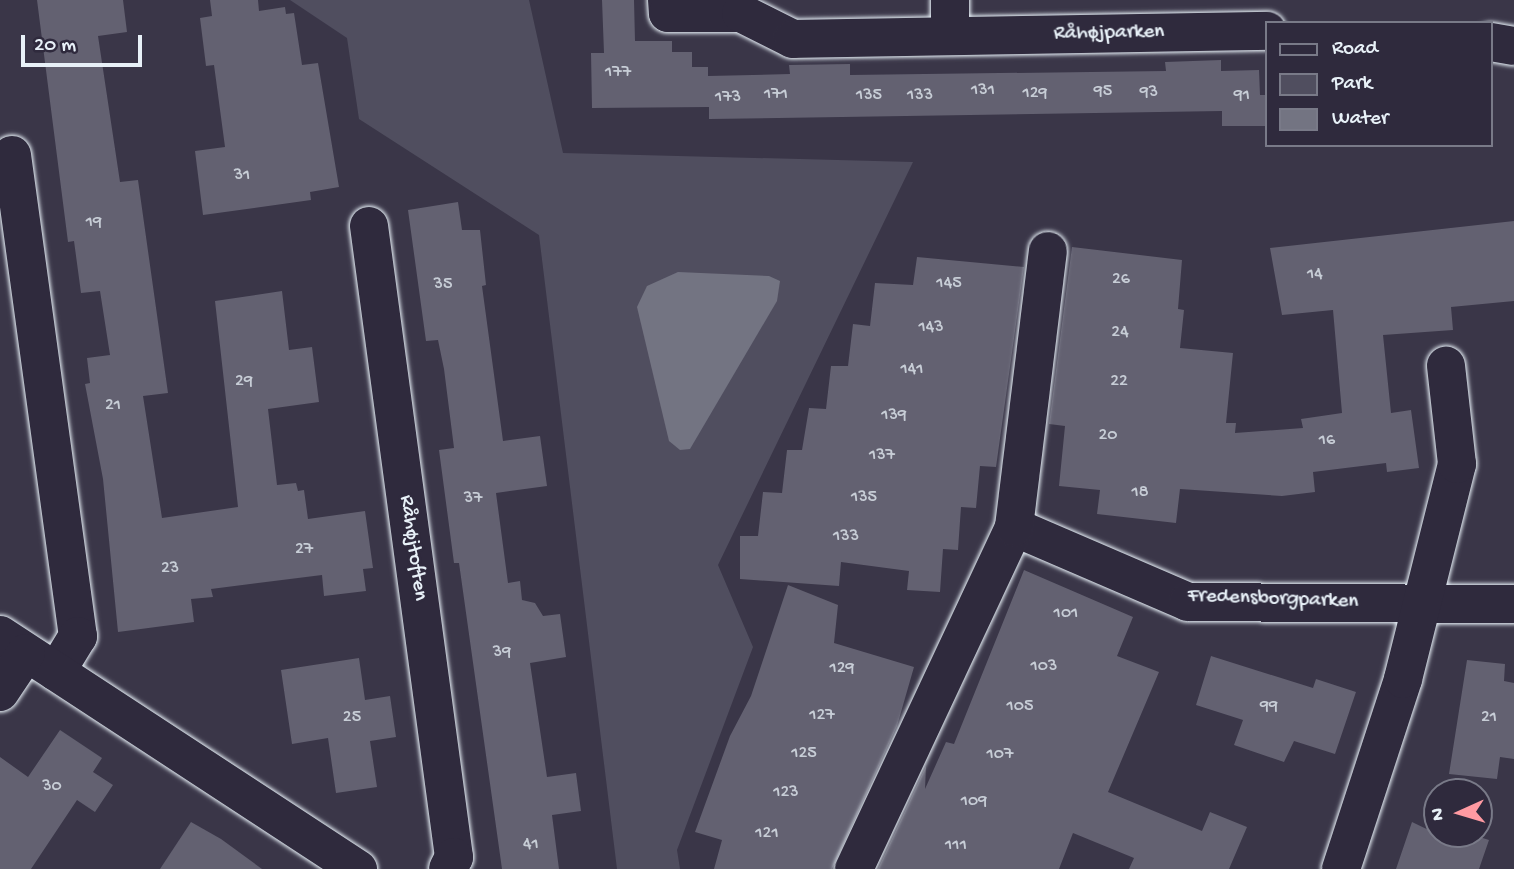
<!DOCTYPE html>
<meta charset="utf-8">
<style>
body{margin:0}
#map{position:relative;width:1514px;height:869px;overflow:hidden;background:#3a3648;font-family:"Gochi Hand",sans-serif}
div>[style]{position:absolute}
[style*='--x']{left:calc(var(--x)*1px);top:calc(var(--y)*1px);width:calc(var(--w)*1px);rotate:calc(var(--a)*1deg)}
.green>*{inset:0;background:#504e5f}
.water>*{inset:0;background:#737482}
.building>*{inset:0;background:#636171}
.roads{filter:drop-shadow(0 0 2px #e8f1f8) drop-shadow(0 0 2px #e8f1f8)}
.street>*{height:38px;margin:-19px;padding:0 19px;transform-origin:19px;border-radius:19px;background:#2f2a3d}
span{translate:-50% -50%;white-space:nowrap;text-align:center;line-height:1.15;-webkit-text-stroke:5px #2f2a3d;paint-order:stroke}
.number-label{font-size:18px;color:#c7cdd6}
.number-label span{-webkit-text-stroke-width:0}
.street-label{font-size:21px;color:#e8f1f8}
.legend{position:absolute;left:1265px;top:21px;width:228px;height:126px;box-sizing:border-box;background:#2f2a3d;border:2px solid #797a88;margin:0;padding:9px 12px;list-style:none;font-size:21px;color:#e8f1f8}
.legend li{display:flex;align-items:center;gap:14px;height:35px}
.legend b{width:35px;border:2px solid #797a88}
.north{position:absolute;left:1423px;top:778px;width:70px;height:70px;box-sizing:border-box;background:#2f2a3d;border:2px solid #797a88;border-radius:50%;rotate:266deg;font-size:19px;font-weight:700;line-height:28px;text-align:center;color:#e8f1f8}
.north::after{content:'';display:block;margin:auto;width:24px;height:32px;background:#ff9aa2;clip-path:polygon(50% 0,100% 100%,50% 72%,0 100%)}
.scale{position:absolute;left:21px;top:35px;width:121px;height:32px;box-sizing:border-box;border:4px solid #e8f1f8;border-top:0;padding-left:9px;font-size:21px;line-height:24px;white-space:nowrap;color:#e8f1f8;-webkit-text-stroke:5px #2f2a3d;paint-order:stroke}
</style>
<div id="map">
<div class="green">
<div style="clip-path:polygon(290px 0,529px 0,563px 153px,913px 162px,718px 565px,753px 647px,677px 850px,680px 869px,617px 869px,539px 235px,359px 119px,347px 38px)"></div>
</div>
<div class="water">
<div style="clip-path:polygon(678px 272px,769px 276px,780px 281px,777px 301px,690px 449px,680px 450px,669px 441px,637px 307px,647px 286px)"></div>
</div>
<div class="building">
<div style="clip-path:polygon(37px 0,123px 0,127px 32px,98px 36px,120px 182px,138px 180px,168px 393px,143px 396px,162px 518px,238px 507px,215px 301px,282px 291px,289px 350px,312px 347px,319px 402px,268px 409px,277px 485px,296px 483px,298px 491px,304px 490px,308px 519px,365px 511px,373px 568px,363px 569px,366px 591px,324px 596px,322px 575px,211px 589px,213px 597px,191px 599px,194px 622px,118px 632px,103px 479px,85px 384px,90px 383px,87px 358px,110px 355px,100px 291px,81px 293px,74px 241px,68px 242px)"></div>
<div style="clip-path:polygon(210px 0,258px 0,259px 11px,285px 7px,286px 14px,294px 13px,302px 65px,318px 63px,339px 187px,310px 192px,311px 200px,203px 215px,195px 151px,225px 147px,214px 65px,206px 66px,200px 18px,212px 16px)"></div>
<div style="clip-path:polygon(602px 0,634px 0,635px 41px,672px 41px,672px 52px,692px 52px,692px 67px,708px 67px,708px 76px,790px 74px,789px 65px,850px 64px,850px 75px,1166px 71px,1165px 62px,1221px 60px,1221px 71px,1259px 70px,1260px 95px,1267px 95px,1267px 126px,1222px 126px,1222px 111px,709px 119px,709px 107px,592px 108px,591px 53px,604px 53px)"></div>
<div style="clip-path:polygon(458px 202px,462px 230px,480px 230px,486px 285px,482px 286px,503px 441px,540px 436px,547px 486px,496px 493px,508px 583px,520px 581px,522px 600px,535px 603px,543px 616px,560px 614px,566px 657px,530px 663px,547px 777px,576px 773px,581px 811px,552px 815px,559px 869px,502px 869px,459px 563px,454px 563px,439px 450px,454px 448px,444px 369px,438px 340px,426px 341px,408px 210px)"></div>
<div style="clip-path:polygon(1514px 221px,1514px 301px,1451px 307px,1453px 330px,1383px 335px,1391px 413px,1411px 410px,1419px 468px,1387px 472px,1386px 463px,1313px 472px,1315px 492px,1282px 496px,1180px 489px,1176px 523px,1097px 514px,1100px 490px,1059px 486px,1065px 426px,1049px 424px,1072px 247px,1182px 260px,1178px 309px,1184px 310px,1180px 348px,1233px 353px,1226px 423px,1236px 423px,1235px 433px,1303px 428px,1301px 419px,1342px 413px,1333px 310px,1282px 315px,1270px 248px)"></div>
<div style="clip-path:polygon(917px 257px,1024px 267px,996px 467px,980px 466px,976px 508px,961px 507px,958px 550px,943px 549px,940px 592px,907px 590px,909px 571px,841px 562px,839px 586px,740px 579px,740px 536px,758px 536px,763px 492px,782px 493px,787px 450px,802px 450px,809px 408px,826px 409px,831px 366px,848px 366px,853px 324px,870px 326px,875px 283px,913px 285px)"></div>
<div style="clip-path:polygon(1024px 570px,1133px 617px,1117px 656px,1159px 672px,1108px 792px,1202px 831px,1210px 812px,1247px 827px,1229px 869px,1129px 869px,1134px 858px,1073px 833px,1059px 869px,878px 869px,926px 766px,925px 789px,946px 742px,954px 744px)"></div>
<div style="clip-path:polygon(788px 585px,838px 605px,834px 643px,914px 667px,897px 726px,832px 869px,714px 869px,722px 840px,695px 832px,730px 736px,751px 696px)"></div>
<div style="clip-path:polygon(1211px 656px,1313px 688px,1316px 679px,1356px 692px,1335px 754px,1294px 741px,1284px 762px,1234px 745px,1243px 720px,1196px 705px)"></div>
<div style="clip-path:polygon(359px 658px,365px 700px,390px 696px,396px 737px,370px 741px,377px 787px,336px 793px,328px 738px,292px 744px,281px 670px)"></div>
<div style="clip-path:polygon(1467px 660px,1505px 664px,1504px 681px,1514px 683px,1514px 759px,1500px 757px,1497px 779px,1449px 774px)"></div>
<div style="clip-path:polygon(60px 730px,102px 758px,93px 772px,113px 785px,95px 812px,77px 800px,31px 869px,0 869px,0 757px,28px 777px)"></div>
<div style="clip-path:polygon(191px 822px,221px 839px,262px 869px,160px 869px)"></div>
<div style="clip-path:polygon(1412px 822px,1437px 834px,1470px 834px,1489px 840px,1479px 869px,1396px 869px)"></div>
</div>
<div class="roads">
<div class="street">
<div style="--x:667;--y:0;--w:13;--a:86"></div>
<div style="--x:668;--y:13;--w:73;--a:0"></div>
<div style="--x:741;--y:13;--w:58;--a:26.6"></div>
<div style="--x:793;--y:39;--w:474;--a:-1"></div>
<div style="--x:950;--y:0;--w:36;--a:90"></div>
<div style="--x:1491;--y:42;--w:23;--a:10"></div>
<div style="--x:12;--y:155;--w:486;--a:82.2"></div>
<div style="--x:78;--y:636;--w:42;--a:121.4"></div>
<div style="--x:369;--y:226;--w:637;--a:82.33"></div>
<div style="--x:454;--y:857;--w:13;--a:117"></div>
<div style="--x:1014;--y:527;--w:189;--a:23.3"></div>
<div style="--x:1188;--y:602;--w:326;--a:0.4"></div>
<div style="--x:0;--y:635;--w:428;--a:33.2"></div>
<div style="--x:0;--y:692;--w:47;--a:-56.3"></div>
<div style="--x:854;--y:869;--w:378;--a:-64.9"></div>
<div style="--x:1014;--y:527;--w:278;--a:-83"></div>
<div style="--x:1341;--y:869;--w:200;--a:-71.9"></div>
<div style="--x:1403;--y:679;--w:222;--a:-75.9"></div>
<div style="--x:1457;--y:464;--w:99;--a:-96.4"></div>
</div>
</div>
<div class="number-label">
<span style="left:618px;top:73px">177</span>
<span style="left:983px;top:91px">131</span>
<span style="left:1103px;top:92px">95</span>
<span style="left:1149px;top:93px">93</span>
<span style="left:1035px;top:94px">129</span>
<span style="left:776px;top:95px">171</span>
<span style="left:869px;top:96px">135</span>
<span style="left:920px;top:96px">133</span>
<span style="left:1242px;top:96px">91</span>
<span style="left:728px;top:98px">173</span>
<span style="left:242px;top:176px">31</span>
<span style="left:94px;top:223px">19</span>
<span style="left:1315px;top:275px">14</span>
<span style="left:1121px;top:280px">26</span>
<span style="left:949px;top:284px">145</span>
<span style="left:443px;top:285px">35</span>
<span style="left:931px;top:328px">143</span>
<span style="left:1120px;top:333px">24</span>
<span style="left:912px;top:370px">141</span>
<span style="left:244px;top:382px">29</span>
<span style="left:1119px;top:382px">22</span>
<span style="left:113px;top:406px">21</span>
<span style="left:894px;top:416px">139</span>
<span style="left:1108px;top:436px">20</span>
<span style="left:1327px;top:441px">16</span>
<span style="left:882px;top:456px">137</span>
<span style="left:1140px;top:493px">18</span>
<span style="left:864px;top:498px">135</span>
<span style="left:473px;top:499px">37</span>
<span style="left:846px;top:537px">133</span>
<span style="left:304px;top:550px">27</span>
<span style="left:170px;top:569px">23</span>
<span style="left:1066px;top:614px">101</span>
<span style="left:502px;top:653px">39</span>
<span style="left:1044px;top:667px">103</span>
<span style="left:842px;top:669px">129</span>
<span style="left:1020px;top:707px">105</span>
<span style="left:1269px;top:707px">99</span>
<span style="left:822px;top:716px">127</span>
<span style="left:352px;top:718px">25</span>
<span style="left:1489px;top:718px">21</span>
<span style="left:804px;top:754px">125</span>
<span style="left:1000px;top:755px">107</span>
<span style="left:52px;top:787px">30</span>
<span style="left:786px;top:793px">123</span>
<span style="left:974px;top:802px">109</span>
<span style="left:767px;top:834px">121</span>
<span style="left:531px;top:845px">41</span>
<span style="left:956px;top:846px">111</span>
</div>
<div class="street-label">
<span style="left:1109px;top:34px;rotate:-1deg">Råhøjparken</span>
<span style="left:412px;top:548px;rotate:82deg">Råhøjtoften</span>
<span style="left:1273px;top:600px;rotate:2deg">Fredensborgparken</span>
</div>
<ul class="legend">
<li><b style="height:9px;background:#2f2a3d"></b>Road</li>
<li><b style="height:19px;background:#504e5f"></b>Park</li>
<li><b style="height:19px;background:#737482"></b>Water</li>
</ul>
<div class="north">N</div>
<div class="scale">20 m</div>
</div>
